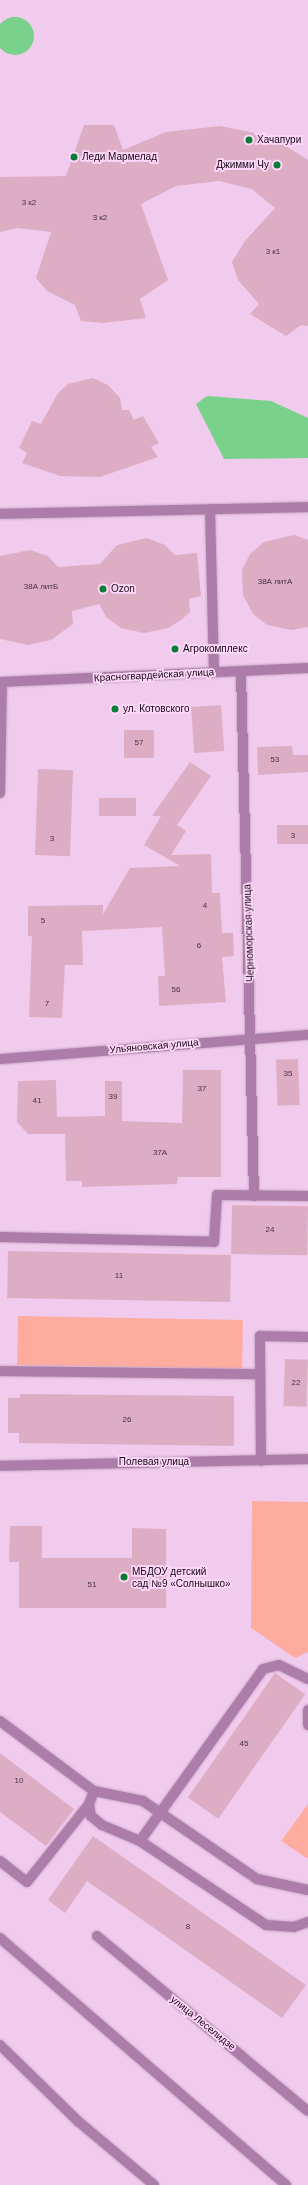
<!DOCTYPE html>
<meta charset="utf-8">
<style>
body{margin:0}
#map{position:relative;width:308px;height:2185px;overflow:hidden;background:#f1cbee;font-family:Arial,sans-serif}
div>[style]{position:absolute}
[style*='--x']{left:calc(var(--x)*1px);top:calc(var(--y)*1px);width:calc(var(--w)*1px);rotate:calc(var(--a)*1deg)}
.green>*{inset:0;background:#ffaca0;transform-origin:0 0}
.water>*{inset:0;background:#7ad18b}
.round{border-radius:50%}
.building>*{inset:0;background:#ddadc3;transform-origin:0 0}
.roads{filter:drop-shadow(0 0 1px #c9a8c6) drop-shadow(0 0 1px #c9a8c6)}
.minor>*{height:10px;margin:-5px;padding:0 5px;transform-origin:5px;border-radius:5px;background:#ad7daa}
.dots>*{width:11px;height:11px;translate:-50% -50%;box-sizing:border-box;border:2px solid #ffd8fb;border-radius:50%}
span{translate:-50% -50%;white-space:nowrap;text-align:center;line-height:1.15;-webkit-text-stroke:3.5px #ffd8fb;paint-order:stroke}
.number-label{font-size:8px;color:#46303e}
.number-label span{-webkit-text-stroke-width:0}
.poi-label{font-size:10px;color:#130712}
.left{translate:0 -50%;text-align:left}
.right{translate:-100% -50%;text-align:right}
.street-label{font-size:10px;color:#130712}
</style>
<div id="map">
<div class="green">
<div style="left:18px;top:1316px;width:225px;height:49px;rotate:1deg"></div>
<div style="clip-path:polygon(252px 1501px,308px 1502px,308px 1652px,295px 1658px,251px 1628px)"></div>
<div style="clip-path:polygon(308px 1804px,308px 1859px,281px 1841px)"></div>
</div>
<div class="water">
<div class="round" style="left:-4px;top:17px;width:38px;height:38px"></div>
<div style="clip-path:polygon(207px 396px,271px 401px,308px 418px,308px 458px,224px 459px,196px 404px)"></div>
</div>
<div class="building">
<div style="clip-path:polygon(84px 125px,114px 125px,123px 150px,166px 132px,220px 126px,270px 136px,308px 160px,308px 326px,301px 325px,286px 336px,250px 314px,259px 304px,238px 280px,232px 262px,245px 241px,275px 208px,252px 189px,219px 181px,176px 186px,141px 204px,168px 280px,140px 299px,146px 318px,103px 323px,81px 321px,75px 305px,47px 291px,36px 278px,51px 232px,18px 228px,0 232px,0 177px,66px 176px)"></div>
<div style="clip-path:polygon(93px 378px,108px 385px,120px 398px,122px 410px,129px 410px,134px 420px,143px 416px,159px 443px,151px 447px,158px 457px,100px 477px,60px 476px,22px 463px,27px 453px,19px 448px,32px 421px,41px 424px,58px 393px,68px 384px)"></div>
<div style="clip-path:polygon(294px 535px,308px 540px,308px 627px,291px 630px,267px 625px,253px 614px,243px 595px,242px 570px,250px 554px,264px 542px)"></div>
<div style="clip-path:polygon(147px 538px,165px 545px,175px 555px,197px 553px,201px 596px,189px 599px,190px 612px,181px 620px,168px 628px,144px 633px,121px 628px,106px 617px,99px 604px,72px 611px,73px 624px,51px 640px,28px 645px,0 639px,0 556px,30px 550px,48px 556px,58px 567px,100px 564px,117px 545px)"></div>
<div style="left:221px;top:705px;width:46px;height:30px;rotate:86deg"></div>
<div style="left:124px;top:730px;width:30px;height:28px"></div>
<div style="clip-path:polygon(292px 746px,293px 755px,308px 755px,308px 772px,258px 775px,257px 747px)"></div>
<div style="clip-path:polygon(190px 762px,211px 776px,177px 825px,186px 831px,171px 855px,211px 854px,212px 893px,220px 893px,222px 933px,233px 933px,234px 956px,222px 957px,226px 1002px,159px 1006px,158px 976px,165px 976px,162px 927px,82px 931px,83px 965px,65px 965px,62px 1018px,29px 1017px,32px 936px,28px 936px,28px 906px,103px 905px,103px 914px,130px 868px,180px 866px,144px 845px,161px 816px,152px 816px)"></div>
<div style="left:38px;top:769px;width:35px;height:86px;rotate:2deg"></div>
<div style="left:99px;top:798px;width:37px;height:18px"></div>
<div style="left:308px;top:825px;width:19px;height:31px;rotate:90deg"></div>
<div style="left:298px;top:1059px;width:46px;height:22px;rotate:88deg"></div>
<div style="clip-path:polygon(183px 1070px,221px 1070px,221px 1177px,178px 1177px,177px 1184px,82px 1187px,82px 1181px,66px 1181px,65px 1134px,28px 1134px,17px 1122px,18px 1081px,56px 1080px,57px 1117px,105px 1116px,105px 1081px,122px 1081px,122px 1121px,182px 1123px)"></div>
<div style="left:232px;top:1205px;width:76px;height:49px;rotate:1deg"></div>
<div style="left:8px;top:1251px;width:223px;height:47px;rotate:1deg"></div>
<div style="left:285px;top:1359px;width:23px;height:47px;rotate:2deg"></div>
<div style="clip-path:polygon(20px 1394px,234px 1396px,234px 1446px,19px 1443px,19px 1433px,8px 1433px,8px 1398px,20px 1398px)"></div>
<div style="clip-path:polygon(10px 1526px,42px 1526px,42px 1558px,132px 1558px,132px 1528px,166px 1529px,166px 1608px,19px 1608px,19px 1562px,9px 1562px)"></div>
<div style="left:275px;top:1673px;width:37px;height:152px;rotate:35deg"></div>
<div style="clip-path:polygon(0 1753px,74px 1809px,46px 1846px,0 1812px)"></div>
<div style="clip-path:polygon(93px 1836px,306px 1985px,282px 2018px,87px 1881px,65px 1913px,48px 1900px)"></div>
</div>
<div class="roads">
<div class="minor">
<div style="--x:210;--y:509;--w:163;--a:88.6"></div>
<div style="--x:0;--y:514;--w:308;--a:-1.3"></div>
<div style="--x:241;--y:671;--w:525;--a:88.58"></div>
<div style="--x:0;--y:682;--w:308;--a:-2.6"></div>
<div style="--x:0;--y:793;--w:111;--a:-89"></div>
<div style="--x:0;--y:1059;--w:309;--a:-4.5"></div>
<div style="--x:0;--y:1237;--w:214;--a:1.3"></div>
<div style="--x:214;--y:1242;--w:47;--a:-86.3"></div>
<div style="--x:217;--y:1195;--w:91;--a:0.6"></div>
<div style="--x:0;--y:1371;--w:260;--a:0.7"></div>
<div style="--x:261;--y:1461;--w:125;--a:-90.5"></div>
<div style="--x:260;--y:1336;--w:48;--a:1.2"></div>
<div style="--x:0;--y:1466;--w:308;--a:-1.3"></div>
<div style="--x:308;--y:1710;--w:15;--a:90"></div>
<div style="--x:0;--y:1721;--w:117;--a:36.7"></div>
<div style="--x:94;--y:1791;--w:50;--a:11.5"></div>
<div style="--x:143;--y:1801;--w:138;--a:34.4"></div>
<div style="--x:257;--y:1879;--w:52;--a:12.2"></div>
<div style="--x:94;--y:1791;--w:14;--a:111"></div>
<div style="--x:89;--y:1804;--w:12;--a:81"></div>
<div style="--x:91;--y:1816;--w:14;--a:39"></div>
<div style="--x:102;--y:1825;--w:41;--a:22.8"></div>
<div style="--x:140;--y:1841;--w:151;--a:33.7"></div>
<div style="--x:266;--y:1925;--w:28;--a:4"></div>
<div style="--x:294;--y:1927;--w:15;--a:-20"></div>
<div style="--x:140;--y:1841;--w:211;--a:-54.4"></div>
<div style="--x:263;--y:1669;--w:16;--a:-14"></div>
<div style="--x:279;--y:1665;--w:32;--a:26"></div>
<div style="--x:0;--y:1861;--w:34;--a:38"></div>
<div style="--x:27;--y:1882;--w:100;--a:-51.5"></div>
<div style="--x:97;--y:1936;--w:274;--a:39.7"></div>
<div style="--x:0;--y:1938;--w:378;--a:40.8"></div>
<div style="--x:0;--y:2045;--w:110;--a:44.3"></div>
<div style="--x:79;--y:2122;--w:98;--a:40"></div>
</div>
</div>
<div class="dots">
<div style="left:249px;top:140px;background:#067d34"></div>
<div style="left:74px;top:157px;background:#067d34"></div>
<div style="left:277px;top:165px;background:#067d34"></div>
<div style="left:103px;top:589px;background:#067d34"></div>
<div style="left:175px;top:649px;background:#067d34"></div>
<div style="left:115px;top:709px;background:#067d34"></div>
<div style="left:124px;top:1577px;background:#067d34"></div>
</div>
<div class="number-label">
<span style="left:29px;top:203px">3 к2</span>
<span style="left:100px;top:218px">3 к2</span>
<span style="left:273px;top:252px">3 к1</span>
<span style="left:275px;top:582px">38А литА</span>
<span style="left:41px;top:587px">38А литБ</span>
<span style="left:139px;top:743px">57</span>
<span style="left:275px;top:760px">53</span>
<span style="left:293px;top:836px">3</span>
<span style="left:52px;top:839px">3</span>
<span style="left:205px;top:906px">4</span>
<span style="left:43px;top:921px">5</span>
<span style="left:199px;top:946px">6</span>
<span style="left:176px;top:990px">56</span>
<span style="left:47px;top:1004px">7</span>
<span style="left:288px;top:1074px">35</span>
<span style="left:202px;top:1089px">37</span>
<span style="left:113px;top:1097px">39</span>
<span style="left:37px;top:1101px">41</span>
<span style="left:160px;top:1153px">37А</span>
<span style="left:270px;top:1230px">24</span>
<span style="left:119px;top:1276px">11</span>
<span style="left:296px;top:1383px">22</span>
<span style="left:127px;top:1420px">26</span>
<span style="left:92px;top:1585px">51</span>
<span style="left:244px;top:1744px">45</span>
<span style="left:19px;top:1781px">10</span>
<span style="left:188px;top:1927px">8</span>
</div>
<div class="poi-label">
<span class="left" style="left:257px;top:140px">Хачапури</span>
<span class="left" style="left:82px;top:157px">Леди Мармелад</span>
<span class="right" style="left:269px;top:165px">Джимми Чу</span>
<span class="left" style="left:111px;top:589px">Ozon</span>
<span class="left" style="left:183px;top:649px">Агрокомплекс</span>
<span class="left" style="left:123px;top:709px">ул. Котовского</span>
<span class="left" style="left:132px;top:1577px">МБДОУ детский<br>сад №9 «Солнышко»</span>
</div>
<div class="street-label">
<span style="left:154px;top:675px;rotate:-3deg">Красногвардейская улица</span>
<span style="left:249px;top:933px;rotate:-92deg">Черноморская улица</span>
<span style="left:154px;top:1046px;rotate:-5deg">Ульяновская улица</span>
<span style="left:154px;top:1462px">Полевая улица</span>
<span style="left:203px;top:2023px;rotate:39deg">улица Леселидзе</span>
</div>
</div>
